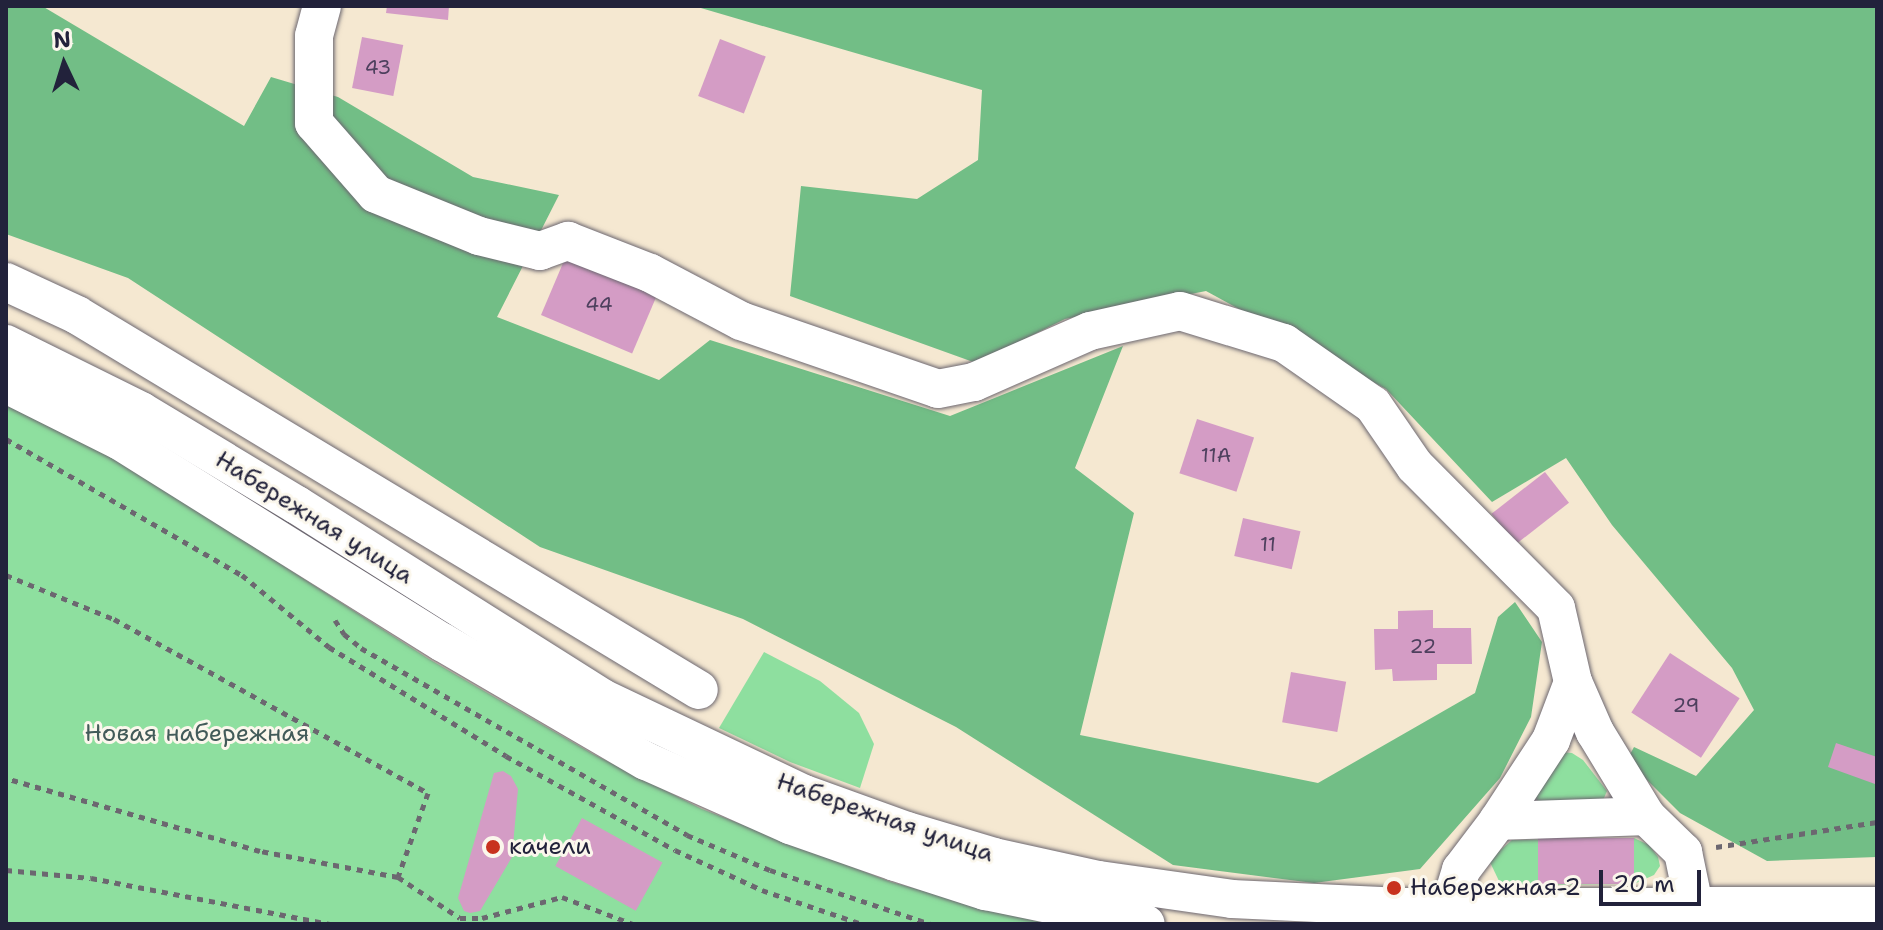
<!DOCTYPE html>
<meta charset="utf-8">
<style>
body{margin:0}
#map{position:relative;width:1883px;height:930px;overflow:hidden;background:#f5e8d1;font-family:"Shantell Sans",sans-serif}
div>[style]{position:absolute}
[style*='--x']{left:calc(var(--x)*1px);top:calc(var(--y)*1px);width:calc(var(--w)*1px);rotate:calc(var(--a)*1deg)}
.green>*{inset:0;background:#8edf9f}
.forest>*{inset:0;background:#72be86}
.building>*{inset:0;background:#d49cc5;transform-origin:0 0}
.path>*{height:5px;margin-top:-2.5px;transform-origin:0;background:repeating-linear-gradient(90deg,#6c6770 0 6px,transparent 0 12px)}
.roads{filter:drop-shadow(0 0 2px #6c6770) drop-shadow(0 0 2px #6c6770)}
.minor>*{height:38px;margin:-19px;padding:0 19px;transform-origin:19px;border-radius:19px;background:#fff}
.dots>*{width:22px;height:22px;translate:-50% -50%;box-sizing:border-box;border:4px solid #fbf7ec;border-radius:50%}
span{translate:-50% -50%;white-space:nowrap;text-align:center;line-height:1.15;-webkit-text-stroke:6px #fbf7ec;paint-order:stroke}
.number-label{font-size:20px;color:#4e405e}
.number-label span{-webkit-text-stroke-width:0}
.street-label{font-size:24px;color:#22223b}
.park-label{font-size:24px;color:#425b59}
.poi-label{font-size:24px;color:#22223b}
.left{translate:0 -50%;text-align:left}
.frame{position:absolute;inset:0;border:8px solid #22223b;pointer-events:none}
.north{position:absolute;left:24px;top:24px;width:80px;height:80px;-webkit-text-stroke:6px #fbf7ec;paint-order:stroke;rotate:356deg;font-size:22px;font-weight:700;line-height:32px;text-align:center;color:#22223b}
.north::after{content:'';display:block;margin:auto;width:28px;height:36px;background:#22223b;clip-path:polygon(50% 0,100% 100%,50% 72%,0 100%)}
.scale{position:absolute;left:1599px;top:870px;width:102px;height:36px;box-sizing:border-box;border:4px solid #22223b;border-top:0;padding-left:10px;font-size:24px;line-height:28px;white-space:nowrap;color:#22223b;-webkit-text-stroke:6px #fbf7ec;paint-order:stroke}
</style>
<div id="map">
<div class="green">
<div style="clip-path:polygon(6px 405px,110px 455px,429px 659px,593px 754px,702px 809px,891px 882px,1048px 924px,6px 924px)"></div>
<div style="clip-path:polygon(764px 652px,820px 681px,859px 713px,874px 744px,860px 788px,790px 762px,719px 728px)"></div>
<div style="clip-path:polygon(1560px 752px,1572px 753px,1583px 760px,1607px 791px,1601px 805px,1540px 805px,1533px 794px)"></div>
<div style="clip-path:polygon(1634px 838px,1649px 845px,1658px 857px,1660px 866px,1654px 875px,1634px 884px,1513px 885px,1499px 881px,1489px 860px,1512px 840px)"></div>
</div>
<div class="forest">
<div style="clip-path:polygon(6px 6px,42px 6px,244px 126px,271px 77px,338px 97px,473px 177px,559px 195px,497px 317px,659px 380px,710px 340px,950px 416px,1123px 346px,1075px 468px,1134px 513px,1080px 735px,1318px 783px,1475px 693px,1498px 617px,1515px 602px,1542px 642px,1531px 717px,1500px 778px,1420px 869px,1314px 883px,1173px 865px,956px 727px,743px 619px,540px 547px,128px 278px,6px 234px)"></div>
<div style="clip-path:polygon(694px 6px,1877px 6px,1877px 857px,1767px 861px,1680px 813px,1627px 760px,1634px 747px,1696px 776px,1754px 710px,1732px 668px,1612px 525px,1566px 458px,1492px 502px,1386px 389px,1206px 291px,1065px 319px,976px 363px,790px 296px,801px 186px,917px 199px,978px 160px,982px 90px)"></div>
</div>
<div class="building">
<div style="clip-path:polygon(387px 6px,449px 6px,448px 20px,386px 13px)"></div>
<div style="left:362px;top:37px;width:42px;height:52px;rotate:11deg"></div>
<div style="left:720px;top:39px;width:49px;height:61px;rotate:21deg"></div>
<div style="left:566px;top:256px;width:99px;height:64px;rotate:23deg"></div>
<div style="left:1197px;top:419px;width:60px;height:57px;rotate:18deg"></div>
<div style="left:1545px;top:472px;width:39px;height:68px;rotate:52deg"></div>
<div style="left:1243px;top:518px;width:59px;height:39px;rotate:13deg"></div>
<div style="clip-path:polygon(1433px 610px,1433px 628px,1471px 628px,1472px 664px,1437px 664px,1437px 680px,1393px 681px,1392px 669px,1375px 670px,1374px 629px,1398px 629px,1398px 611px)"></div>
<div style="left:1670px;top:653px;width:83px;height:71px;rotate:33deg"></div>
<div style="left:1291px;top:672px;width:56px;height:51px;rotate:10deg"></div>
<div style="clip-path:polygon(1836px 743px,1877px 757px,1875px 784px,1828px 767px)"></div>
<div style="clip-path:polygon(503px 771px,511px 776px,518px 789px,512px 857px,480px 911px,470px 913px,464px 911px,458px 898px,494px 773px)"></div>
<div style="left:582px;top:818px;width:92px;height:55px;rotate:29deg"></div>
<div style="left:1634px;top:838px;width:46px;height:96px;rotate:90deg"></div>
</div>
<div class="path">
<div style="--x:6;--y:439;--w:272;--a:30"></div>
<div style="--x:242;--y:575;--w:113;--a:39.6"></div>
<div style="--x:329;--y:647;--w:208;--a:31.6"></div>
<div style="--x:506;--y:756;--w:193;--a:29.1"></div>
<div style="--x:675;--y:850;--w:96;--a:24.7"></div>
<div style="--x:762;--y:890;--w:106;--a:18.8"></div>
<div style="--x:6;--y:575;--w:117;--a:22.2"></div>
<div style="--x:114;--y:619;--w:359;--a:29"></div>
<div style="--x:428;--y:793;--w:89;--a:109.7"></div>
<div style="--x:398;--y:877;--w:140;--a:-169.3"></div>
<div style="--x:260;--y:851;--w:264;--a:-164"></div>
<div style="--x:335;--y:620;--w:17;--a:57"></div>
<div style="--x:344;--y:634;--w:22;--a:39"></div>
<div style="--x:361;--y:648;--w:376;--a:29.8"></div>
<div style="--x:687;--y:835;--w:90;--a:22.9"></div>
<div style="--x:770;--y:870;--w:169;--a:18.6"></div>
<div style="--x:1716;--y:847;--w:163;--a:-8.8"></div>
<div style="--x:6;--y:870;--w:85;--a:5.4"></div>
<div style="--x:91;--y:878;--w:243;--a:10.9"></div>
<div style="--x:398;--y:877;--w:74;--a:33.5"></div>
<div style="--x:460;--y:918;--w:22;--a:0"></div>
<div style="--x:482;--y:918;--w:83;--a:-14.7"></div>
<div style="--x:562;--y:897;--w:76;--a:20.8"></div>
</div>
<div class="roads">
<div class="minor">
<div style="--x:322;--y:6;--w:31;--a:105"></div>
<div style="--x:314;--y:36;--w:87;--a:90"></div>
<div style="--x:314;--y:123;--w:94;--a:48.9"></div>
<div style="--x:376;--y:194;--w:111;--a:22.2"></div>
<div style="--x:479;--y:236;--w:63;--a:13.8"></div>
<div style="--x:540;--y:251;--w:30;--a:-20"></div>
<div style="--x:568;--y:241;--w:88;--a:21.3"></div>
<div style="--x:650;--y:273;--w:103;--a:27.8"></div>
<div style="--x:741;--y:321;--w:208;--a:19"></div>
<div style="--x:938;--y:389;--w:37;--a:-11"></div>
<div style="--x:974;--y:382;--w:127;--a:-23.7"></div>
<div style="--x:1090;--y:331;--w:92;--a:-12.5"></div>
<div style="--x:1180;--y:311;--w:109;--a:17.1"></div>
<div style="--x:1284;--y:343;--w:108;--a:34.9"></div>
<div style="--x:1373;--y:405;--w:74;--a:55.5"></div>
<div style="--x:1415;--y:466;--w:200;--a:45.2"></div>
<div style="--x:1556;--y:608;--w:76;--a:77.1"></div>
<div style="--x:1573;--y:682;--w:55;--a:66.3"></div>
<div style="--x:1595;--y:732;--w:98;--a:58.7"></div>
<div style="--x:1646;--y:816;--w:52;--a:44.2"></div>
<div style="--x:1683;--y:852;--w:54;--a:78.3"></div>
<div style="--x:6;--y:282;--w:78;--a:24.9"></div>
<div style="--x:77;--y:315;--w:726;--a:31.09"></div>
<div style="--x:6;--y:344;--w:151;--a:26.4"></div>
<div style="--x:141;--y:411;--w:182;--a:31.1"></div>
<div style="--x:297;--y:505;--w:361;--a:32.3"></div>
<div style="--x:602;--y:698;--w:224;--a:25.4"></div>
<div style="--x:804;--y:794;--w:109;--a:19.8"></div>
<div style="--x:907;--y:831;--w:91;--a:16.6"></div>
<div style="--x:994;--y:857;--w:107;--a:12.4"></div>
<div style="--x:1099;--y:880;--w:134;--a:8.1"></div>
<div style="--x:1232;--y:899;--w:170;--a:2.7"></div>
<div style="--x:1402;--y:907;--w:475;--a:-0.1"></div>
<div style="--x:6;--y:384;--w:127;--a:26.6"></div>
<div style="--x:120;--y:441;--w:380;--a:32"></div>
<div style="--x:442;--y:642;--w:236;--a:30.3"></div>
<div style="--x:646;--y:761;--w:158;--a:24"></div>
<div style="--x:790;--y:825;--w:111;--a:19.4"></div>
<div style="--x:895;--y:862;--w:95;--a:17.9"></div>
<div style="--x:985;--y:891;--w:164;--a:11.6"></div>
<div style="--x:1498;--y:821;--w:148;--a:-1.9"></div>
<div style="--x:1450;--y:906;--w:38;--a:-73"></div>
<div style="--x:1461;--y:870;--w:61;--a:-52.9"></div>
<div style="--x:1498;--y:821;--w:97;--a:-56.8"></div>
<div style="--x:1551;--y:740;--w:62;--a:-69.2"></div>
</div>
</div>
<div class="dots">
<div style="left:493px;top:847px;background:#c8321e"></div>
<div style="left:1394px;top:888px;background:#c8321e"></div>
</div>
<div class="number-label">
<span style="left:378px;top:67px">43</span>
<span style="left:599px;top:304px">44</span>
<span style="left:1216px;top:455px">11А</span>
<span style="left:1268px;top:544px">11</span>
<span style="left:1423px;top:646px">22</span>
<span style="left:1686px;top:705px">29</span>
</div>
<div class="street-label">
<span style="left:314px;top:518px;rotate:32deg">Набережная улица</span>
<span style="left:885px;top:818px;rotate:19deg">Набережная улица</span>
</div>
<div class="park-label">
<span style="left:197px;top:734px">Новая набережная</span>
</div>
<div class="poi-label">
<span class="left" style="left:509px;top:847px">качели</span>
<span class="left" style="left:1410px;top:888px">Набережная-2</span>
</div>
<div class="frame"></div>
<div class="north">N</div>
<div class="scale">20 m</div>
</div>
